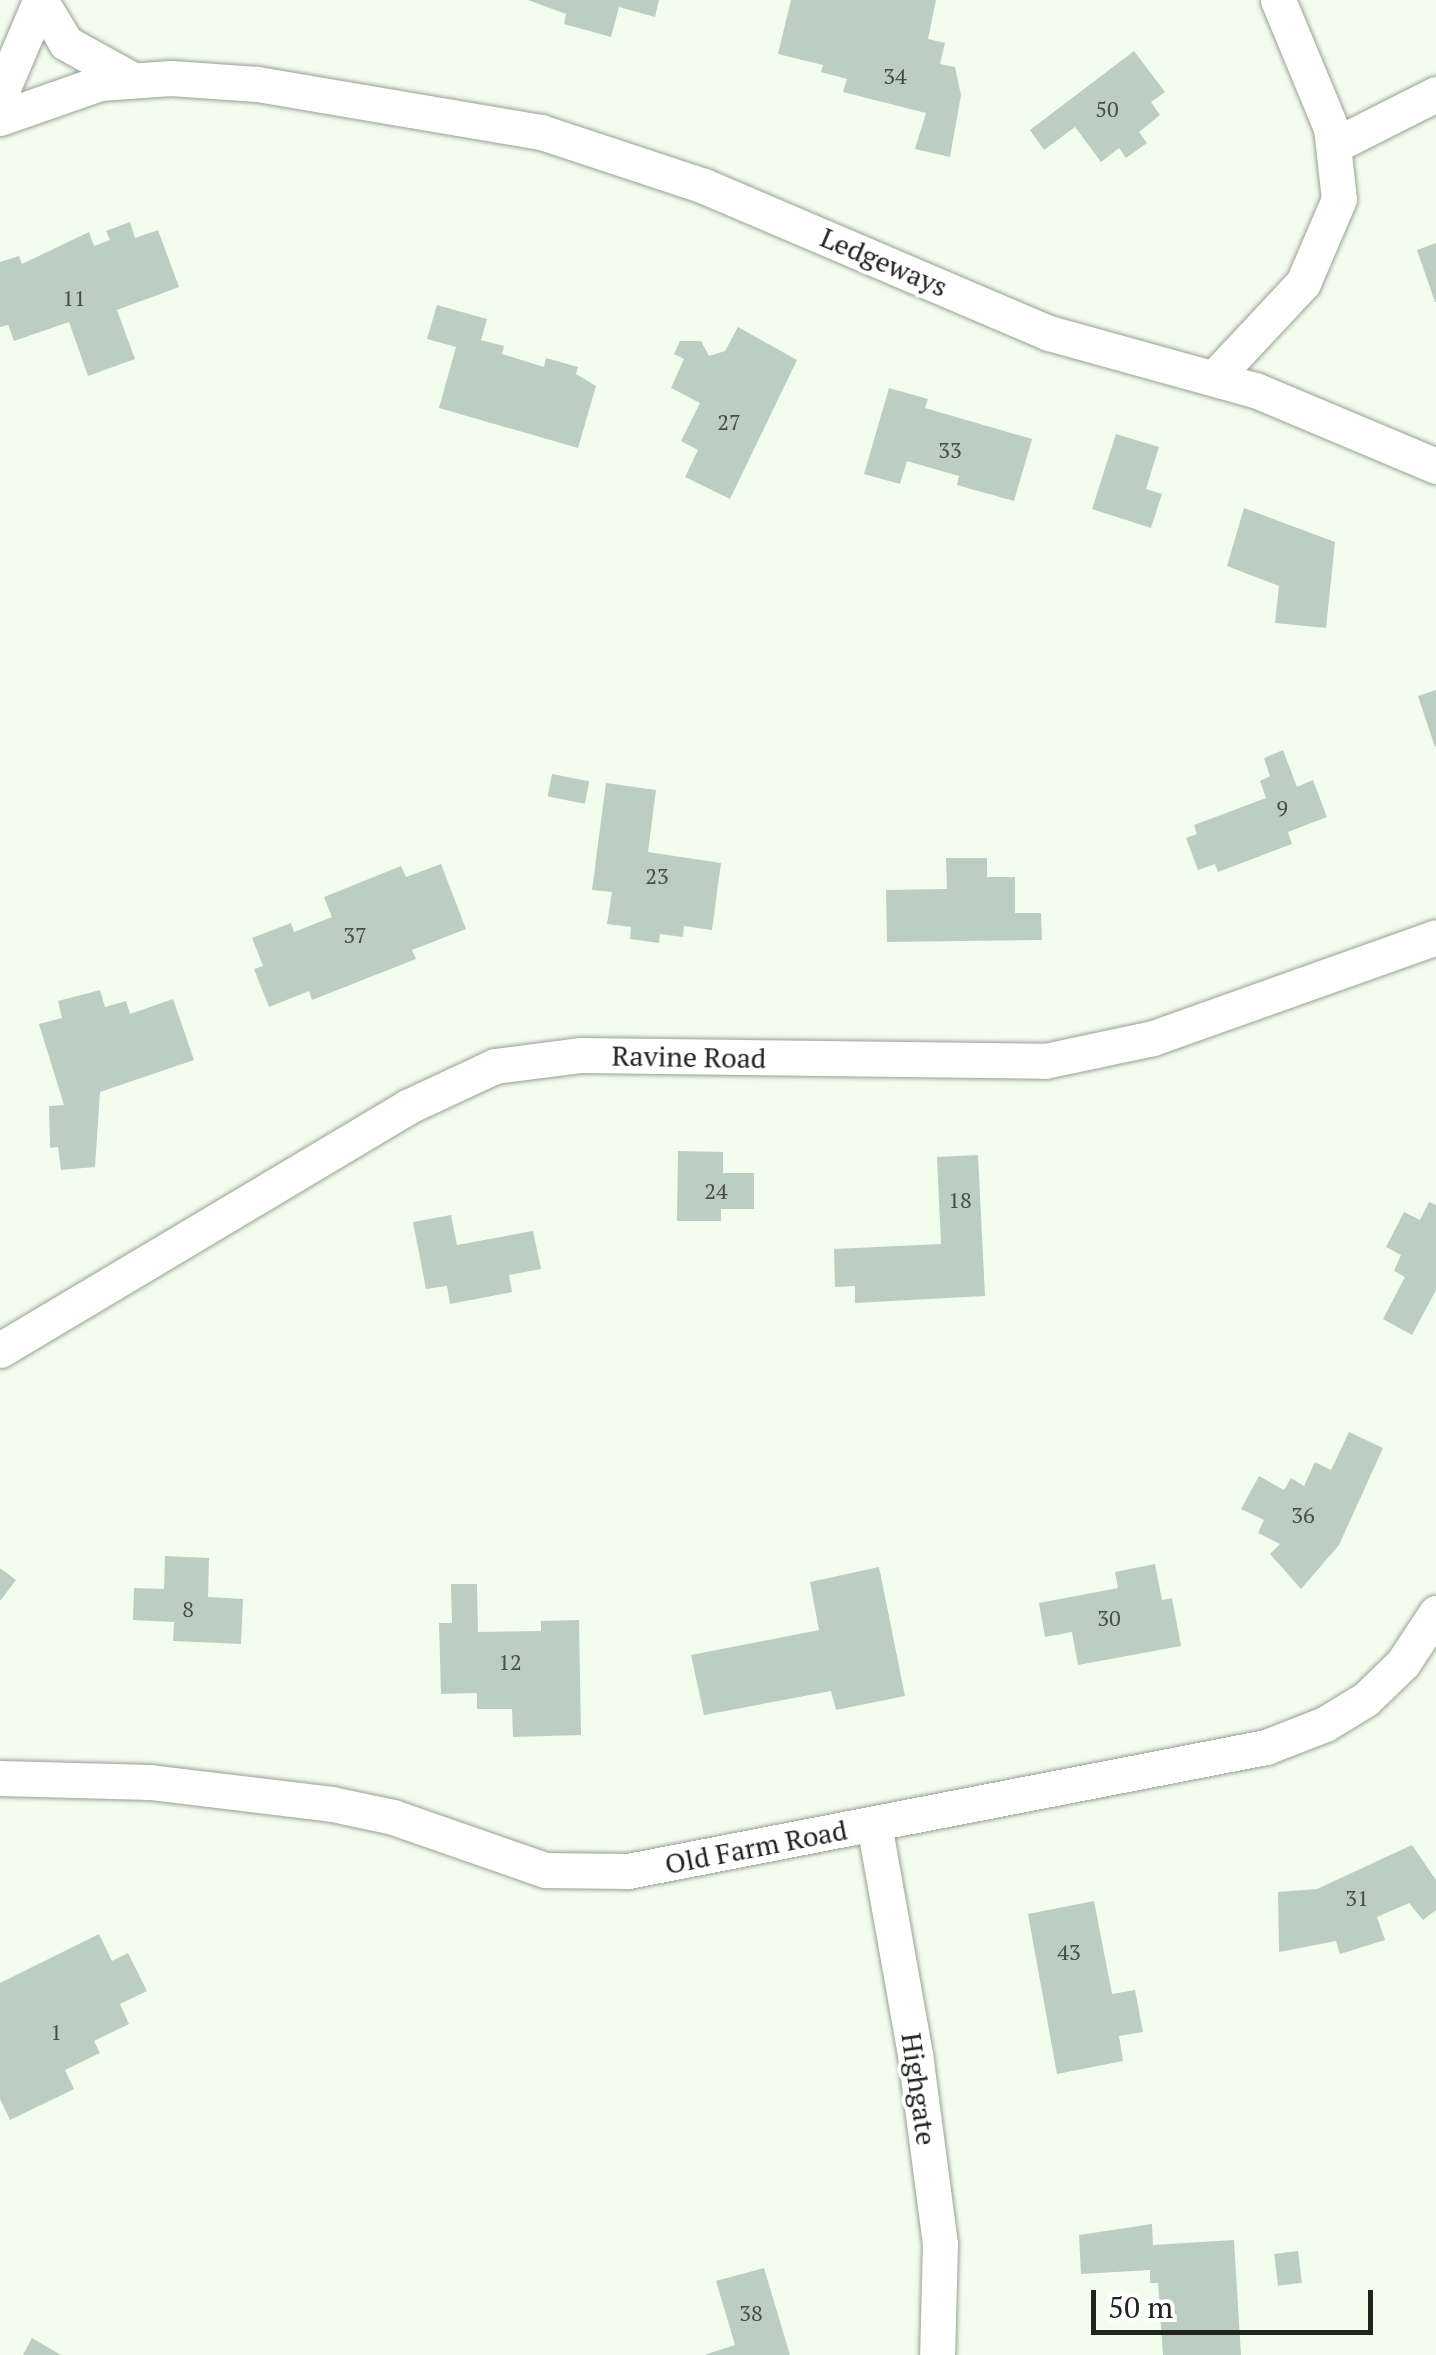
<!DOCTYPE html>
<style>
body{margin:0}
#map{position:relative;width:1436px;height:2355px;overflow:hidden;background:#f2fdee;font-family:"PT Serif",serif}
div>[style]{position:absolute}
[style*='--x']{left:calc(var(--x)*1px);top:calc(var(--y)*1px);width:calc(var(--w)*1px);rotate:calc(var(--a)*1deg)}
.building>*{inset:0;background:#bccdc4;transform-origin:0 0}
.roads{filter:drop-shadow(0 0 2px #97a193) drop-shadow(0 0 2px #97a193)}
.street>*{height:35px;margin:-17.5px;padding:0 17.5px;transform-origin:17.5px;border-radius:17.5px;background:#fff}
span{translate:-50% -50%;white-space:nowrap;text-align:center;line-height:1.15;-webkit-text-stroke:8px #fff;paint-order:stroke}
.number-label{font-size:22px;color:#474e48}
.number-label span{-webkit-text-stroke-width:0}
.street-label{font-size:28px;color:#20241f}
.scale{position:absolute;left:1091px;top:2290px;width:282px;height:45px;box-sizing:border-box;border:5px solid #20241f;border-top:0;padding-left:12px;font-size:30px;line-height:35px;white-space:nowrap;color:#20241f;-webkit-text-stroke:8px #fff;paint-order:stroke}
</style>
<div id="map">
<div class="building">
<div style="clip-path:polygon(528px 0,659px 0,655px 17px,619px 7px,611px 37px,564px 24px,566px 14px)"></div>
<div style="clip-path:polygon(791px 0,936px 0,928px 39px,945px 43px,940px 64px,955px 67px,961px 95px,950px 157px,915px 149px,926px 113px,843px 92px,847px 79px,821px 72px,823px 65px,778px 54px)"></div>
<div style="clip-path:polygon(1134px 51px,1165px 92px,1151px 102px,1160px 115px,1139px 132px,1147px 143px,1126px 158px,1119px 148px,1101px 162px,1075px 127px,1044px 150px,1030px 130px)"></div>
<div style="clip-path:polygon(130px 222px,135px 238px,158px 230px,179px 287px,117px 310px,135px 359px,88px 376px,69px 322px,14px 341px,8px 325px,0 327px,0 262px,19px 256px,22px 264px,89px 232px,94px 246px,110px 240px,106px 231px)"></div>
<div style="clip-path:polygon(1436px 243px,1436px 302px,1435px 302px,1417px 250px)"></div>
<div style="clip-path:polygon(437px 305px,487px 319px,481px 340px,504px 346px,502px 354px,544px 367px,546px 358px,578px 367px,576px 374px,596px 386px,578px 448px,439px 408px,456px 347px,427px 339px)"></div>
<div style="clip-path:polygon(738px 327px,797px 360px,730px 499px,685px 477px,698px 450px,681px 441px,700px 403px,671px 388px,684px 359px,674px 354px,680px 341px,701px 341px,709px 356px,725px 351px)"></div>
<div style="clip-path:polygon(889px 388px,928px 399px,925px 408px,1032px 439px,1014px 501px,957px 485px,959px 476px,907px 461px,900px 484px,864px 474px)"></div>
<div style="clip-path:polygon(1116px 434px,1159px 447px,1146px 489px,1162px 494px,1151px 528px,1092px 509px)"></div>
<div style="clip-path:polygon(1244px 508px,1335px 542px,1326px 628px,1275px 623px,1279px 586px,1227px 566px)"></div>
<div style="clip-path:polygon(1436px 690px,1436px 746px,1435px 747px,1418px 696px)"></div>
<div style="clip-path:polygon(1283px 750px,1297px 787px,1313px 780px,1327px 817px,1288px 832px,1292px 844px,1218px 872px,1215px 864px,1198px 870px,1186px 838px,1197px 834px,1194px 825px,1266px 798px,1260px 781px,1270px 776px,1264px 758px)"></div>
<div style="left:552px;top:774px;width:38px;height:23px;rotate:11deg"></div>
<div style="clip-path:polygon(606px 783px,656px 790px,648px 852px,721px 863px,712px 930px,684px 926px,683px 937px,660px 934px,659px 943px,630px 939px,631px 927px,607px 924px,612px 892px,592px 890px)"></div>
<div style="clip-path:polygon(946px 858px,987px 858px,987px 877px,1015px 877px,1015px 913px,1041px 913px,1042px 940px,887px 942px,886px 890px,947px 889px)"></div>
<div style="clip-path:polygon(441px 864px,466px 929px,412px 950px,416px 959px,312px 1000px,309px 991px,269px 1007px,254px 969px,263px 966px,252px 938px,291px 923px,294px 932px,332px 917px,324px 897px,401px 866px,406px 877px)"></div>
<div style="clip-path:polygon(100px 990px,105px 1007px,126px 1001px,130px 1014px,173px 999px,194px 1060px,100px 1092px,95px 1167px,61px 1170px,58px 1147px,50px 1148px,49px 1106px,64px 1105px,39px 1024px,62px 1018px,58px 1001px)"></div>
<div style="clip-path:polygon(678px 1151px,723px 1152px,723px 1173px,754px 1173px,754px 1209px,721px 1209px,721px 1221px,677px 1221px)"></div>
<div style="clip-path:polygon(978px 1155px,985px 1296px,855px 1303px,855px 1286px,835px 1287px,834px 1249px,941px 1244px,937px 1157px)"></div>
<div style="clip-path:polygon(1429px 1202px,1436px 1205px,1436px 1290px,1412px 1335px,1383px 1319px,1405px 1277px,1394px 1271px,1401px 1255px,1386px 1247px,1404px 1212px,1420px 1220px)"></div>
<div style="clip-path:polygon(451px 1215px,457px 1245px,533px 1231px,541px 1269px,509px 1275px,512px 1292px,450px 1304px,447px 1286px,426px 1289px,413px 1222px)"></div>
<div style="clip-path:polygon(1349px 1432px,1383px 1448px,1339px 1545px,1301px 1589px,1270px 1554px,1280px 1544px,1258px 1533px,1264px 1520px,1241px 1509px,1259px 1476px,1284px 1490px,1291px 1478px,1304px 1486px,1315px 1462px,1331px 1470px)"></div>
<div style="clip-path:polygon(165px 1556px,209px 1558px,208px 1597px,243px 1599px,241px 1644px,173px 1641px,174px 1622px,133px 1620px,134px 1588px,164px 1589px)"></div>
<div style="clip-path:polygon(1155px 1564px,1162px 1600px,1172px 1598px,1181px 1646px,1078px 1665px,1072px 1632px,1045px 1637px,1039px 1603px,1118px 1588px,1115px 1572px)"></div>
<div style="clip-path:polygon(879px 1567px,905px 1696px,836px 1710px,831px 1691px,704px 1715px,691px 1655px,819px 1630px,810px 1582px)"></div>
<div style="clip-path:polygon(0 1568px,16px 1580px,0 1601px)"></div>
<div style="clip-path:polygon(451px 1584px,477px 1584px,478px 1632px,541px 1631px,541px 1621px,579px 1620px,581px 1735px,513px 1737px,512px 1709px,477px 1709px,477px 1693px,441px 1694px,439px 1623px,452px 1623px)"></div>
<div style="clip-path:polygon(1412px 1845px,1436px 1880px,1436px 1910px,1423px 1920px,1409px 1903px,1377px 1917px,1385px 1940px,1340px 1954px,1336px 1941px,1279px 1952px,1278px 1892px,1317px 1889px)"></div>
<div style="clip-path:polygon(1094px 1901px,1112px 1994px,1135px 1990px,1143px 2032px,1119px 2036px,1123px 2061px,1057px 2074px,1028px 1914px)"></div>
<div style="clip-path:polygon(99px 1934px,112px 1961px,128px 1953px,147px 1991px,120px 2004px,129px 2024px,94px 2041px,100px 2053px,65px 2070px,74px 2089px,10px 2120px,0 2099px,0 1983px)"></div>
<div style="clip-path:polygon(1152px 2224px,1153px 2245px,1234px 2240px,1241px 2355px,1163px 2355px,1158px 2283px,1150px 2283px,1150px 2270px,1081px 2274px,1079px 2235px)"></div>
<div style="left:1298px;top:2251px;width:32px;height:24px;rotate:83deg"></div>
<div style="clip-path:polygon(764px 2268px,790px 2355px,704px 2355px,735px 2345px,716px 2281px)"></div>
<div style="clip-path:polygon(32px 2338px,61px 2355px,23px 2355px)"></div>
</div>
<div class="roads">
<div class="street">
<div style="--x:40;--y:0;--w:50;--a:58.8"></div>
<div style="--x:66;--y:43;--w:74;--a:29"></div>
<div style="--x:0;--y:95;--w:102;--a:-66.9"></div>
<div style="--x:0;--y:118;--w:106;--a:-19.3"></div>
<div style="--x:100;--y:83;--w:71;--a:-4"></div>
<div style="--x:171;--y:78;--w:86;--a:4"></div>
<div style="--x:257;--y:84;--w:288;--a:9.6"></div>
<div style="--x:541;--y:132;--w:172;--a:18.3"></div>
<div style="--x:704;--y:186;--w:375;--a:23.1"></div>
<div style="--x:1049;--y:333;--w:214;--a:15.5"></div>
<div style="--x:1255;--y:390;--w:196;--a:22.8"></div>
<div style="--x:1335;--y:145;--w:113;--a:-26.8"></div>
<div style="--x:1215;--y:377;--w:129;--a:-46.9"></div>
<div style="--x:1303;--y:283;--w:91;--a:-66.8"></div>
<div style="--x:1339;--y:199;--w:71;--a:-96.4"></div>
<div style="--x:1331;--y:128;--w:139;--a:-112.5"></div>
<div style="--x:0;--y:1350;--w:474;--a:-30.8"></div>
<div style="--x:407;--y:1107;--w:97;--a:-25"></div>
<div style="--x:495;--y:1066;--w:87;--a:-7.3"></div>
<div style="--x:581;--y:1055;--w:464;--a:0.7"></div>
<div style="--x:1045;--y:1061;--w:110;--a:-12"></div>
<div style="--x:1153;--y:1038;--w:300;--a:-19.6"></div>
<div style="--x:0;--y:1778;--w:150;--a:1.5"></div>
<div style="--x:150;--y:1782;--w:183;--a:6.9"></div>
<div style="--x:332;--y:1804;--w:62;--a:12"></div>
<div style="--x:393;--y:1817;--w:161;--a:19.2"></div>
<div style="--x:545;--y:1870;--w:83;--a:0.7"></div>
<div style="--x:628;--y:1871;--w:650;--a:-11"></div>
<div style="--x:1266;--y:1747;--w:63;--a:-21.3"></div>
<div style="--x:1325;--y:1724;--w:48;--a:-31.4"></div>
<div style="--x:1366;--y:1699;--w:52;--a:-44.2"></div>
<div style="--x:1403;--y:1663;--w:60;--a:-56.6"></div>
<div style="--x:874;--y:1824;--w:234;--a:79.9"></div>
<div style="--x:915;--y:2054;--w:192;--a:82.5"></div>
<div style="--x:940;--y:2244;--w:111;--a:91.5"></div>
</div>
</div>
<div class="number-label">
<span style="left:895px;top:76px">34</span>
<span style="left:1107px;top:109px">50</span>
<span style="left:74px;top:298px">11</span>
<span style="left:729px;top:422px">27</span>
<span style="left:950px;top:450px">33</span>
<span style="left:1282px;top:808px">9</span>
<span style="left:657px;top:876px">23</span>
<span style="left:355px;top:935px">37</span>
<span style="left:716px;top:1191px">24</span>
<span style="left:960px;top:1200px">18</span>
<span style="left:1303px;top:1515px">36</span>
<span style="left:188px;top:1609px">8</span>
<span style="left:1109px;top:1618px">30</span>
<span style="left:510px;top:1662px">12</span>
<span style="left:1357px;top:1898px">31</span>
<span style="left:1069px;top:1952px">43</span>
<span style="left:56px;top:2032px">1</span>
<span style="left:751px;top:2313px">38</span>
</div>
<div class="street-label">
<span style="left:884px;top:262px;rotate:23deg">Ledgeways</span>
<span style="left:689px;top:1057px;rotate:1deg">Ravine Road</span>
<span style="left:756px;top:1847px;rotate:-11deg">Old Farm Road</span>
<span style="left:919px;top:2089px;rotate:82deg">Highgate</span>
</div>
<div class="scale">50 m</div>
</div>
